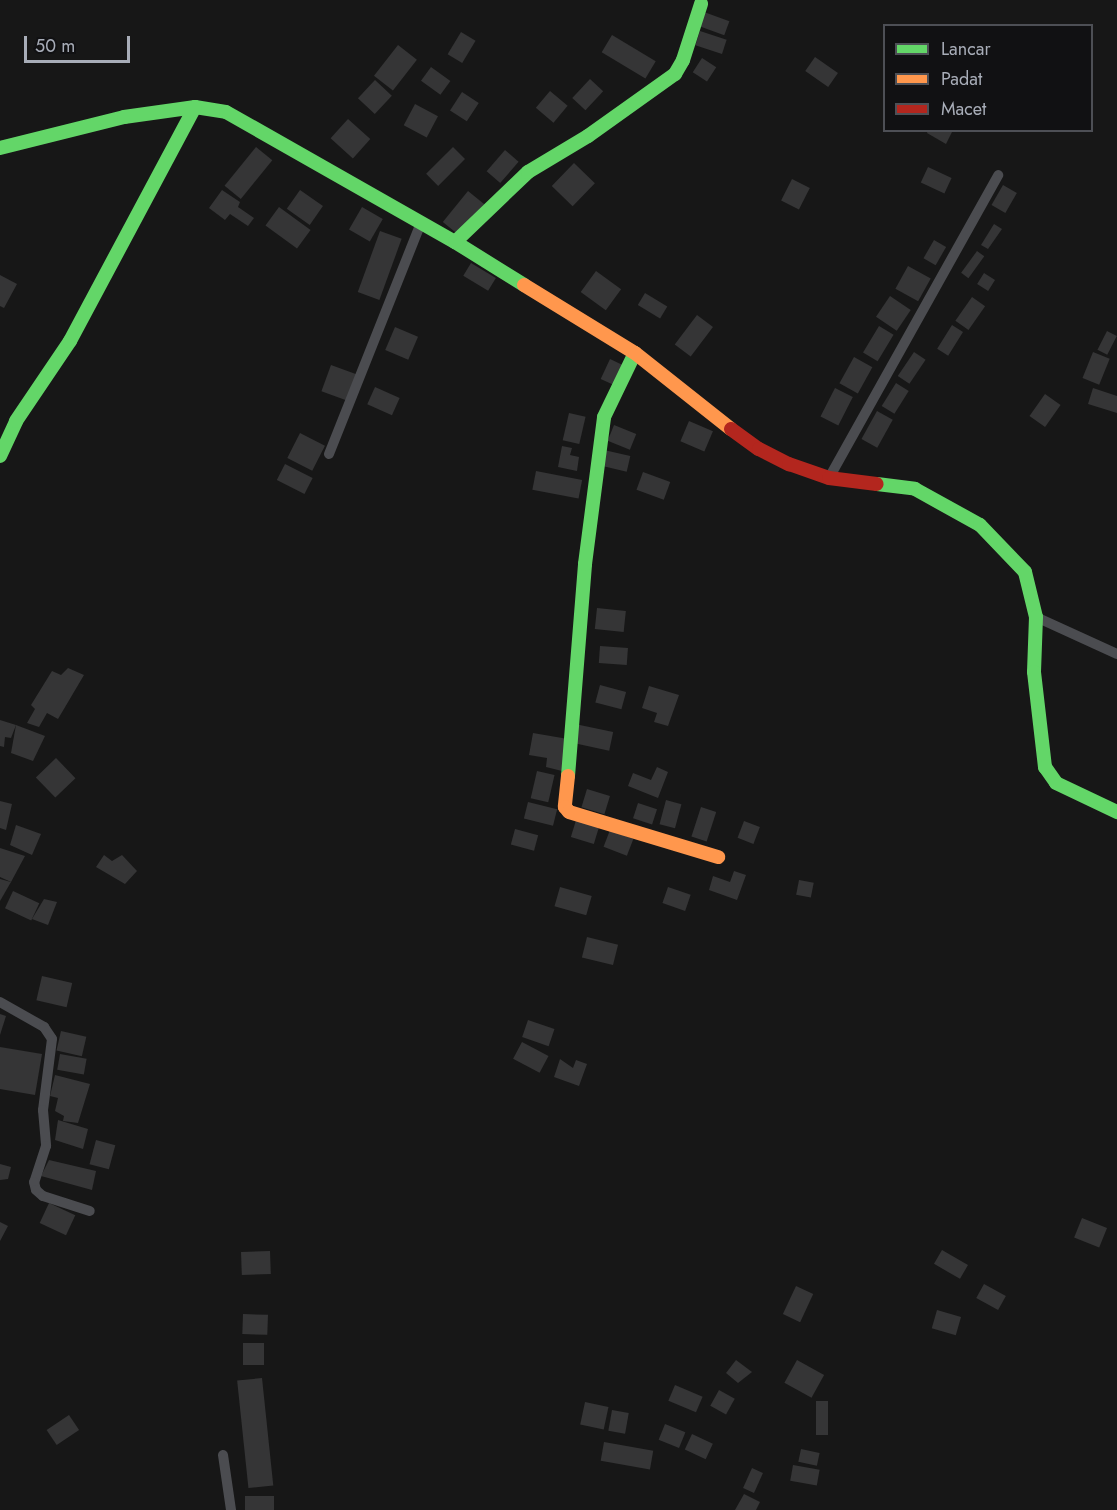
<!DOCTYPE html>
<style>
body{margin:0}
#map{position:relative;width:1117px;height:1510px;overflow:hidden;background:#171717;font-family:Jost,sans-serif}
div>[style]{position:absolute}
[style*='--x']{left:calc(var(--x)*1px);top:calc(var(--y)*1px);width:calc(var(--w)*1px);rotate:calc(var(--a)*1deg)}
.building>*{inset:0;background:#353536;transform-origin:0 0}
.street>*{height:10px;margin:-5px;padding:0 5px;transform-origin:5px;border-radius:5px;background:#4b4c50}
.fast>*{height:14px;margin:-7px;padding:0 7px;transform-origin:7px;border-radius:7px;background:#63d668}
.slow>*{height:14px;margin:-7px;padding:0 7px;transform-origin:7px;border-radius:7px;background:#ff974d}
.jam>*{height:14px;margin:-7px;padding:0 7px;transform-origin:7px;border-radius:7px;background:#b3261e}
span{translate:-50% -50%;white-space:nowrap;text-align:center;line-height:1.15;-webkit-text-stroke:4.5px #111113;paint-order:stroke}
.legend{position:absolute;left:883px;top:24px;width:210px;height:108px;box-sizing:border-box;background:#111113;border:2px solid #4d4f55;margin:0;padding:8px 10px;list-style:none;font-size:18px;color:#a8adb8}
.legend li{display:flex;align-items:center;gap:12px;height:30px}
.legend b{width:30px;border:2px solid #4d4f55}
.scale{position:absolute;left:24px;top:36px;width:106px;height:27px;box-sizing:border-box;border:3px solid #a8adb8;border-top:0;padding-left:8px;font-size:18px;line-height:21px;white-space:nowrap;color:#a8adb8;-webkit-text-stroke:4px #111113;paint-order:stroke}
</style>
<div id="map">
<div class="building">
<div style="left:704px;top:12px;width:27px;height:15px;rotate:20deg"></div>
<div style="left:700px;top:31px;width:28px;height:15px;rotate:18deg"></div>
<div style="left:461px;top:32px;width:17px;height:26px;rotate:31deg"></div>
<div style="left:612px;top:35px;width:51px;height:20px;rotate:31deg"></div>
<div style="left:398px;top:45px;width:24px;height:39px;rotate:38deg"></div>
<div style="left:815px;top:57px;width:28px;height:17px;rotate:35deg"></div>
<div style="left:702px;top:58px;width:17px;height:17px;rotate:33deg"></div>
<div style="left:431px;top:67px;width:24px;height:17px;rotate:36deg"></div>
<div style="left:590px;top:79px;width:18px;height:26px;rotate:43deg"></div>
<div style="left:375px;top:80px;width:23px;height:25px;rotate:43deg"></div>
<div style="left:550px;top:91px;width:23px;height:22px;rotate:40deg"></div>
<div style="left:462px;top:92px;width:20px;height:22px;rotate:33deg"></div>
<div style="left:415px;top:104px;width:26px;height:24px;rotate:28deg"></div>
<div style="left:348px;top:119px;width:30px;height:26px;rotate:42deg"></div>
<div style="clip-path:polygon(928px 130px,953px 130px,946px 144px,927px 133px)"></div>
<div style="left:256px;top:147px;width:21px;height:50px;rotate:39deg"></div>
<div style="left:453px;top:147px;width:17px;height:38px;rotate:45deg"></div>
<div style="left:505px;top:150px;width:18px;height:28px;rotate:41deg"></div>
<div style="left:574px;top:163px;width:29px;height:32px;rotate:44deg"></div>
<div style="left:928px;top:167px;width:26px;height:17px;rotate:25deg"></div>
<div style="left:792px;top:179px;width:20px;height:24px;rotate:27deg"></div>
<div style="left:1003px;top:185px;width:16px;height:23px;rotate:30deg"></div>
<div style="clip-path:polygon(222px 190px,240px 202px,238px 207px,254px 218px,248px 226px,230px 214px,225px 220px,209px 208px)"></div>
<div style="left:300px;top:190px;width:28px;height:23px;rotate:35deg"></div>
<div style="left:468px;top:191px;width:21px;height:40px;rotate:39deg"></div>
<div style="left:279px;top:207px;width:39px;height:23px;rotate:36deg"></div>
<div style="left:362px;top:207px;width:24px;height:26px;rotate:30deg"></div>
<div style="clip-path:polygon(994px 224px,1002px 229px,988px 249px,981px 245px)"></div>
<div style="left:380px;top:231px;width:23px;height:65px;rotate:20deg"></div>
<div style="left:934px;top:240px;width:14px;height:21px;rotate:30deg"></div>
<div style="left:977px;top:251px;width:9px;height:27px;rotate:36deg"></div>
<div style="left:471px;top:263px;width:29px;height:15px;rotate:31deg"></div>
<div style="left:908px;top:266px;width:26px;height:26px;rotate:29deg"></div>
<div style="left:596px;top:271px;width:31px;height:26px;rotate:36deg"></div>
<div style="left:984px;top:273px;width:13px;height:13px;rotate:32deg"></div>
<div style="clip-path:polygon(0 275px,17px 284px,4px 308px,0 306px)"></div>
<div style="left:645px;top:293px;width:26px;height:14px;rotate:31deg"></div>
<div style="left:890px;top:296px;width:25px;height:25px;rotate:34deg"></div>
<div style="left:972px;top:297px;width:16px;height:29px;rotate:35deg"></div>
<div style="left:697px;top:315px;width:20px;height:37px;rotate:37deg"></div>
<div style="left:952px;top:325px;width:13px;height:28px;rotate:32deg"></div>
<div style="left:879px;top:326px;width:17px;height:31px;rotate:31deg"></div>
<div style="left:395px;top:327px;width:25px;height:25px;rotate:23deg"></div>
<div style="left:1107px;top:331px;width:11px;height:21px;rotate:27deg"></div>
<div style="left:914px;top:352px;width:14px;height:29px;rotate:34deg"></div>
<div style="left:1093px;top:352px;width:18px;height:28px;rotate:22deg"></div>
<div style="left:854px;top:357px;width:21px;height:30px;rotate:29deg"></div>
<div style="left:610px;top:359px;width:14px;height:22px;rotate:25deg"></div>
<div style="left:331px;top:365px;width:27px;height:28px;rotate:20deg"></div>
<div style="left:896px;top:383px;width:15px;height:27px;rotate:32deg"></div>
<div style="left:375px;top:387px;width:27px;height:19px;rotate:24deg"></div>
<div style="left:835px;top:388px;width:20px;height:32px;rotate:27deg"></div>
<div style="clip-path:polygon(1093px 388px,1117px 396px,1117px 413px,1088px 404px)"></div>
<div style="left:1045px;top:394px;width:19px;height:27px;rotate:35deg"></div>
<div style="left:877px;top:411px;width:18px;height:32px;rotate:29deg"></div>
<div style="left:569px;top:413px;width:17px;height:28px;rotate:13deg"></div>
<div style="left:689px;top:421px;width:26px;height:22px;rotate:23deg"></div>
<div style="left:614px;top:425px;width:24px;height:17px;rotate:22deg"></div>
<div style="left:300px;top:433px;width:28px;height:28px;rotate:27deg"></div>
<div style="clip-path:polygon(562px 446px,572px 448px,570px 455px,579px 457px,577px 471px,558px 467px)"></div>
<div style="left:604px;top:450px;width:27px;height:16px;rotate:13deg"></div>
<div style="left:285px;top:464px;width:31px;height:18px;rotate:27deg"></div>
<div style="left:536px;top:471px;width:47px;height:19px;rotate:11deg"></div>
<div style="left:643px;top:472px;width:29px;height:19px;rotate:20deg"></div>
<div style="left:597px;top:608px;width:29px;height:21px;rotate:6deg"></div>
<div style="left:600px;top:646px;width:28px;height:17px;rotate:4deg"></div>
<div style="clip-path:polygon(68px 668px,84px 675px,58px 719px,47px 713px,39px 727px,27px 723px,35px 709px,31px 705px,52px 671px,61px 675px)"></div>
<div style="left:600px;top:685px;width:27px;height:18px;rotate:15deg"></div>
<div style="clip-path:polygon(649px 686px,679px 695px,668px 726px,654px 722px,657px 713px,642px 708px)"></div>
<div style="clip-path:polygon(0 720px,16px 725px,11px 738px,5px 737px,4px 747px,0 746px)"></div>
<div style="left:575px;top:724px;width:39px;height:19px;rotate:12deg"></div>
<div style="clip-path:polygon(16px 725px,45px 736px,33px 761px,11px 753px)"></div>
<div style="clip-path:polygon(533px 733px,568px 739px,562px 771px,546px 767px,547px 758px,529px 755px)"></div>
<div style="left:56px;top:758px;width:28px;height:28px;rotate:46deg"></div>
<div style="clip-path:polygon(657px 767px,668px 772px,658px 798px,628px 786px,633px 773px,651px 780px)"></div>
<div style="left:537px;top:771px;width:18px;height:28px;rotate:13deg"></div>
<div style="left:587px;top:789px;width:24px;height:19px;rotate:17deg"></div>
<div style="left:666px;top:800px;width:16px;height:25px;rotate:15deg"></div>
<div style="clip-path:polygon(0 801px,12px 804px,6px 830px,0 828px)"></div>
<div style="left:528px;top:802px;width:30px;height:17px;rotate:14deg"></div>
<div style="left:638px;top:803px;width:20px;height:16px;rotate:18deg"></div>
<div style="left:701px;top:807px;width:16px;height:31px;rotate:18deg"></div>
<div style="left:577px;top:817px;width:24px;height:21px;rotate:17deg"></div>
<div style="left:744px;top:821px;width:17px;height:18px;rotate:21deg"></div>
<div style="clip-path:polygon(16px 825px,41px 834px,32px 855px,10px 845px)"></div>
<div style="left:515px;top:829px;width:24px;height:16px;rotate:15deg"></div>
<div style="left:610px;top:830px;width:25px;height:18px;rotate:21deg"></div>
<div style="clip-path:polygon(0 848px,25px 856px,11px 882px,0 877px)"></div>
<div style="clip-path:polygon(104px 855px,112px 861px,122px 855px,137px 871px,125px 884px,96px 867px)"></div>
<div style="clip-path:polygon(734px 871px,746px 875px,737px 900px,709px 890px,713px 876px,730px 882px)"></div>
<div style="clip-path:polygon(0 879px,11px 882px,0 901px)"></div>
<div style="left:799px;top:880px;width:15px;height:15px;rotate:11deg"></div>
<div style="left:560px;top:887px;width:33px;height:20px;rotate:16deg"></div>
<div style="left:668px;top:887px;width:24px;height:17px;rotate:19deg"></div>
<div style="left:13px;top:891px;width:29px;height:19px;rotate:25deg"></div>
<div style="clip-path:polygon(44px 899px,57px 902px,48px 925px,32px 919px)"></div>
<div style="left:587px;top:937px;width:32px;height:21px;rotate:14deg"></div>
<div style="left:42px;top:976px;width:31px;height:25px;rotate:13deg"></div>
<div style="clip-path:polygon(0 1014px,6px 1016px,0 1035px)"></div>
<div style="left:528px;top:1020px;width:28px;height:18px;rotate:19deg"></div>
<div style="left:61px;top:1031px;width:26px;height:20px;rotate:13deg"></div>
<div style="left:522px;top:1042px;width:30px;height:19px;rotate:28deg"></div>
<div style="clip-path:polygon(0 1047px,42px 1054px,35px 1095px,0 1089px)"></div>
<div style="left:60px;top:1054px;width:27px;height:16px;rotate:10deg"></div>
<div style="clip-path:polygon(560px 1059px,573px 1068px,576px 1060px,587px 1064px,579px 1086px,554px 1077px)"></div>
<div style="clip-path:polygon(55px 1075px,90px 1084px,78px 1123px,63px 1121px,64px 1116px,55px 1111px,58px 1098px,50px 1096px)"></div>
<div style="clip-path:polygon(58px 1120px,88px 1129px,83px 1149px,55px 1140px)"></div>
<div style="left:96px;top:1140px;width:20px;height:25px;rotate:15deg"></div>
<div style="clip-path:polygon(49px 1160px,96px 1171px,92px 1190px,41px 1176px)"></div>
<div style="clip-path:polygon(0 1164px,11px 1167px,8px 1179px,0 1180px)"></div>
<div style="left:49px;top:1203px;width:29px;height:22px;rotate:25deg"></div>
<div style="left:1082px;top:1218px;width:27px;height:21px;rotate:22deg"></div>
<div style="clip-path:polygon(0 1222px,8px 1226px,0 1241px)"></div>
<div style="left:942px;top:1250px;width:30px;height:16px;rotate:30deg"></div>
<div style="left:270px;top:1251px;width:23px;height:29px;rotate:88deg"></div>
<div style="left:984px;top:1284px;width:25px;height:16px;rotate:29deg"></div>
<div style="left:796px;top:1286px;width:19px;height:31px;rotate:25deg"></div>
<div style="left:937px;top:1310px;width:25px;height:19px;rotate:16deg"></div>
<div style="left:243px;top:1314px;width:25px;height:20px;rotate:2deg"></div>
<div style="left:243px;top:1343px;width:21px;height:22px"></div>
<div style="clip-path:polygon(736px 1360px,752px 1372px,738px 1383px,726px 1373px)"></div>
<div style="left:797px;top:1360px;width:31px;height:26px;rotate:29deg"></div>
<div style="left:262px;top:1378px;width:108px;height:25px;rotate:84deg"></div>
<div style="left:675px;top:1385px;width:30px;height:17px;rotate:23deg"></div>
<div style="left:719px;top:1390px;width:18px;height:18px;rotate:29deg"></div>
<div style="left:816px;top:1401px;width:12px;height:34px"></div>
<div style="left:585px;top:1402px;width:24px;height:23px;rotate:12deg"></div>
<div style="left:612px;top:1410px;width:17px;height:21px;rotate:10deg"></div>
<div style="left:69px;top:1415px;width:18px;height:27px;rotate:56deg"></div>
<div style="left:665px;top:1424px;width:22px;height:17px;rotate:22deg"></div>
<div style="left:692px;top:1434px;width:23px;height:17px;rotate:25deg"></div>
<div style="left:604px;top:1442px;width:50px;height:19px;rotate:10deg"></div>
<div style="left:801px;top:1449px;width:19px;height:13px;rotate:12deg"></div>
<div style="left:793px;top:1465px;width:27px;height:16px;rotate:10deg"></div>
<div style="left:752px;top:1468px;width:12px;height:22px;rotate:24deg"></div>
<div style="clip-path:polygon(744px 1494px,760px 1502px,756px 1510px,735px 1510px)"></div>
<div style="left:245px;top:1496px;width:29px;height:14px"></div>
</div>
<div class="street">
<div style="--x:329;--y:454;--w:246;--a:-68.3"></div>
<div style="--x:829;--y:478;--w:347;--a:-60.8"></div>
<div style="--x:1036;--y:617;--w:89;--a:24.6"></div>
<div style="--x:0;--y:1002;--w:51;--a:29.6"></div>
<div style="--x:44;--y:1027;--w:14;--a:56"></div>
<div style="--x:52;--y:1039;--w:72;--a:97.2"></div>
<div style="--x:43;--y:1110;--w:36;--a:85"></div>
<div style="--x:46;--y:1146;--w:38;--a:108"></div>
<div style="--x:34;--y:1182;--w:8;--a:76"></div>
<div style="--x:36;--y:1190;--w:9;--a:41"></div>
<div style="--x:43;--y:1196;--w:49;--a:17.7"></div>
<div style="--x:223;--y:1455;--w:56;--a:81.7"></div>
</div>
<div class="fast">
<div style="--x:0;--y:148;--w:128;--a:-14"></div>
<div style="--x:124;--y:117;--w:72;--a:-8"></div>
<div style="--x:195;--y:107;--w:31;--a:9"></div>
<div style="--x:226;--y:112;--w:263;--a:29.6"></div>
<div style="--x:455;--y:242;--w:81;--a:31.9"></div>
<div style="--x:455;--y:242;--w:101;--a:-43.8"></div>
<div style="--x:528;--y:172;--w:70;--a:-31"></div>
<div style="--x:588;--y:136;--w:107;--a:-35.5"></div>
<div style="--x:675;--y:74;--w:16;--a:-60"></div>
<div style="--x:683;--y:60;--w:59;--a:-72.2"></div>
<div style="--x:0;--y:456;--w:38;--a:-65"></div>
<div style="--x:16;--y:421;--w:97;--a:-56"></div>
<div style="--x:70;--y:341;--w:265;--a:-61.9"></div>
<div style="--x:877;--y:484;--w:38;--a:7"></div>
<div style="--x:915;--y:489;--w:74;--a:29"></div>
<div style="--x:980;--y:525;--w:65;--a:46.2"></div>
<div style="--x:1025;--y:572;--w:46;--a:76.3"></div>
<div style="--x:1036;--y:617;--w:55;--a:92.1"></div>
<div style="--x:1034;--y:672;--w:96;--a:83.4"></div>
<div style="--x:1045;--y:767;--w:19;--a:55"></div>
<div style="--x:1056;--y:783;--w:68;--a:25.4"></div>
<div style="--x:568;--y:776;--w:213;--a:-85.4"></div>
<div style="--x:585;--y:564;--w:148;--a:-82.6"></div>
<div style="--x:604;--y:417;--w:71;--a:-64.2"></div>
</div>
<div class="slow">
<div style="--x:524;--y:285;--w:130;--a:31.5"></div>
<div style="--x:635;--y:353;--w:122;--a:38.4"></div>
<div style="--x:568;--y:776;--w:31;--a:96"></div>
<div style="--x:565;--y:807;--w:6;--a:51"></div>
<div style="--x:569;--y:812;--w:156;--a:16.8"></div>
</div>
<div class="jam">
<div style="--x:731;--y:429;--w:34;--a:36"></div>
<div style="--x:759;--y:449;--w:34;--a:27"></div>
<div style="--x:789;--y:464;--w:42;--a:19.3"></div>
<div style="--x:829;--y:478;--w:48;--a:7.1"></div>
</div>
<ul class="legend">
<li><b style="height:8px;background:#63d668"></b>Lancar</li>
<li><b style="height:8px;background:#ff974d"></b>Padat</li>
<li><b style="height:8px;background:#b3261e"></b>Macet</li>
</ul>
<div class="scale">50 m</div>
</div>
